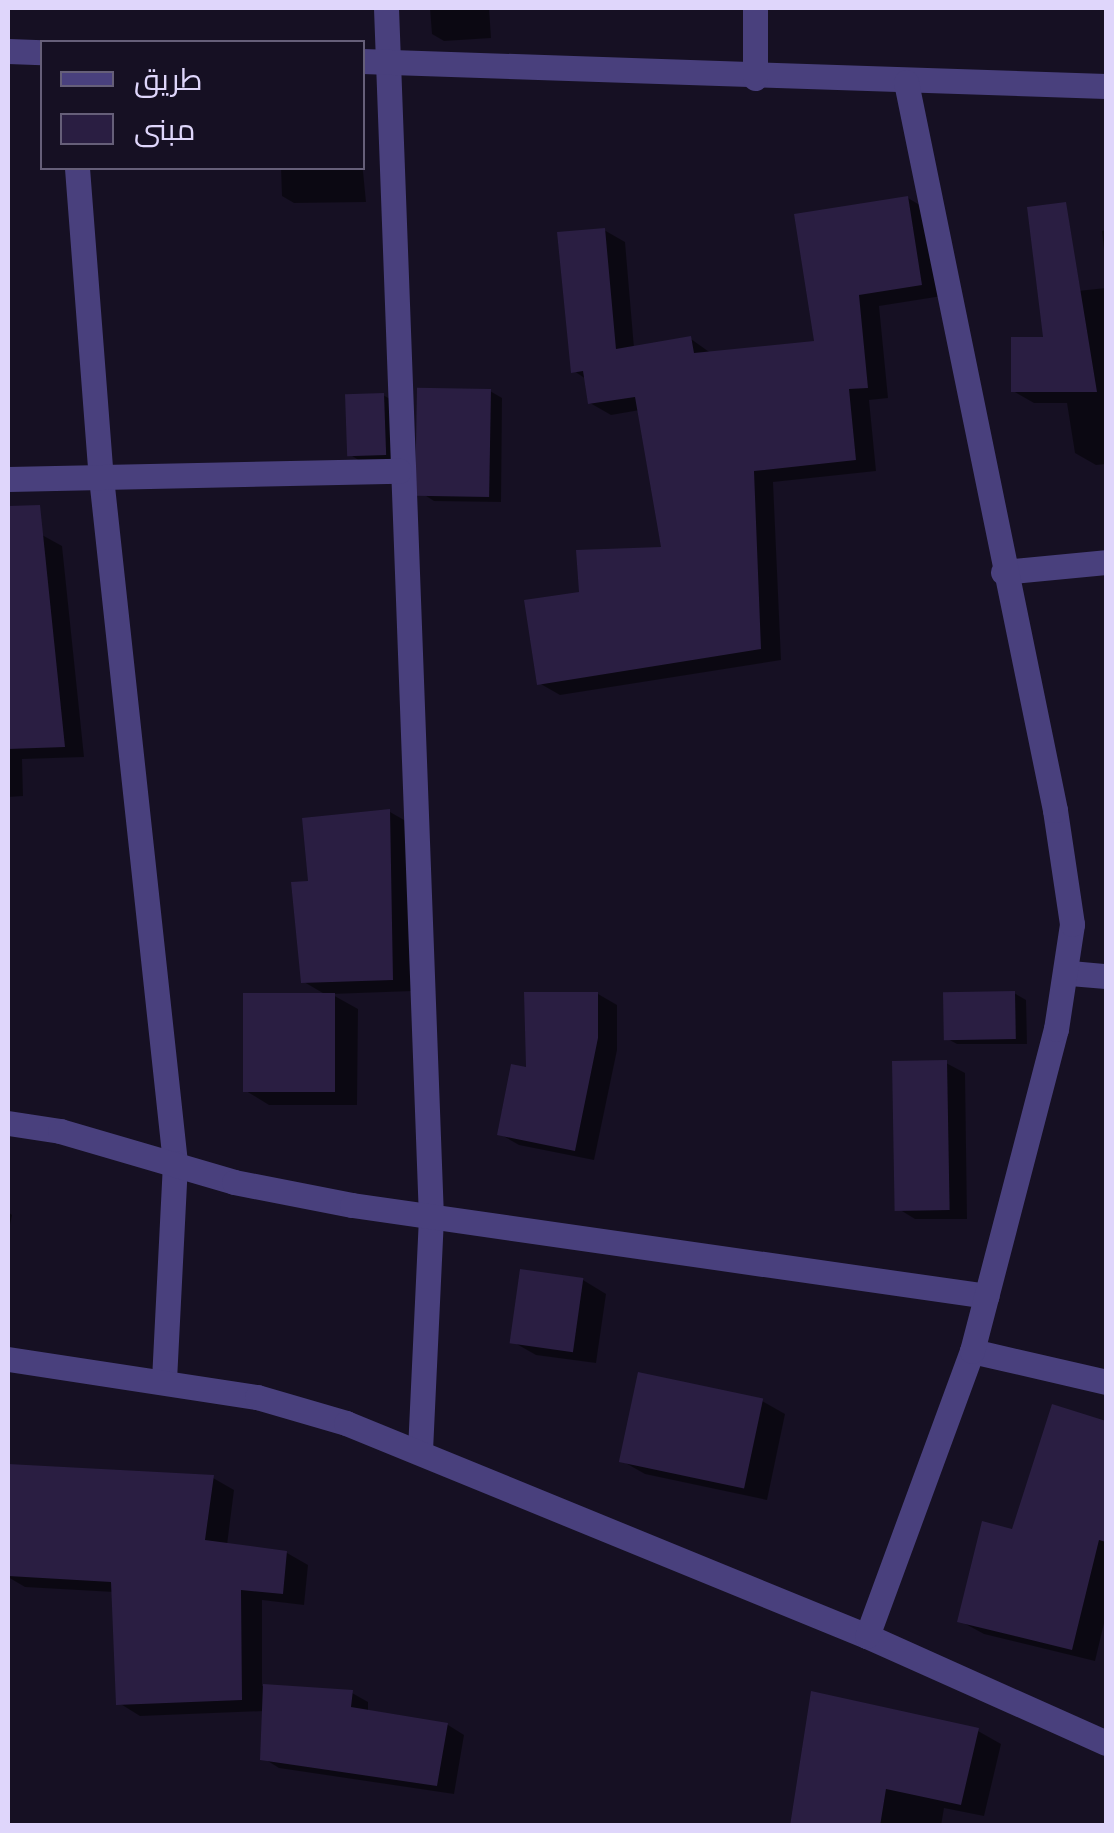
<!DOCTYPE html>
<meta charset="utf-8">
<style>
body{margin:0}
#map{position:relative;width:1114px;height:1833px;overflow:hidden;background:#161023;font-family:"IBM Plex Sans",Cairo,sans-serif}
div>[style]{position:absolute}
[style*='--x']{left:calc(var(--x)*1px);top:calc(var(--y)*1px);width:calc(var(--w)*1px);rotate:calc(var(--a)*1deg)}
.shadow>*{inset:0;background:#0007;transform-origin:0 0}
.building>*{inset:0;background:#2a1e42;transform-origin:0 0}
.street>*{height:25px;margin:-12.5px;padding:0 12.5px;transform-origin:12.5px;border-radius:12.5px;background:#49407d}
span{translate:-50% -50%;white-space:nowrap;text-align:center;line-height:1.15;-webkit-text-stroke:8px #161023;paint-order:stroke}
.frame{position:absolute;inset:0;border:10px solid #dfd6fb;pointer-events:none}
.legend{position:absolute;left:40px;top:40px;width:325px;height:130px;box-sizing:border-box;background:#161023;border:2px solid #665f79;margin:0;padding:12px 18px;list-style:none;font-size:30px;color:#dfd6fb}
.legend li{display:flex;align-items:center;gap:20px;height:50px}
.legend b{width:50px;border:2px solid #665f79}
</style>
<div id="map">
<div class="shadow">
<div style="clip-path:polygon(430px 8px,489px 8px,491px 38px,444px 41px,432px 34px)"></div>
<div style="clip-path:polygon(362px 161px,366px 202px,294px 203px,282px 196px,281px 168px,362px 168px)"></div>
<div style="clip-path:polygon(908px 198px,928px 210px,942px 296px,879px 306px,888px 398px,869px 400px,876px 471px,773px 482px,781px 660px,560px 695px,539px 683px,581px 594px,664px 550px,640px 410px,611px 415px,590px 403px,586px 379px,574px 371px,604px 230px,625px 242px,634px 348px,691px 339px,712px 354px,817px 343px)"></div>
<div style="clip-path:polygon(1106px 230px,1106px 268px,1102px 231px)"></div>
<div style="clip-path:polygon(1106px 288px,1106px 464px,1096px 465px,1075px 453px,1067px 403px,1034px 403px,1013px 391px,1046px 340px,1040px 295px)"></div>
<div style="clip-path:polygon(490px 391px,502px 398px,501px 502px,434px 501px,423px 494px)"></div>
<div style="clip-path:polygon(383px 395px,395px 402px,397px 460px,360px 461px,349px 454px)"></div>
<div style="clip-path:polygon(42px 535px,62px 546px,84px 757px,22px 759px,23px 796px,8px 797px,8px 538px)"></div>
<div style="clip-path:polygon(390px 812px,411px 824px,413px 991px,331px 994px,358px 1009px,357px 1105px,269px 1105px,246px 1091px,328px 996px,304px 982px)"></div>
<div style="clip-path:polygon(1014px 993px,1026px 1000px,1027px 1044px,957px 1044px,946px 1038px)"></div>
<div style="clip-path:polygon(598px 994px,617px 1005px,617px 1050px,594px 1160px,519px 1145px,500px 1134px,528px 1070px)"></div>
<div style="clip-path:polygon(946px 1063px,965px 1073px,967px 1219px,915px 1219px,897px 1208px)"></div>
<div style="left:1104px;top:1180px;width:2px;height:43px"></div>
<div style="clip-path:polygon(8px 1212px,12px 1215px,8px 1234px)"></div>
<div style="clip-path:polygon(583px 1280px,606px 1294px,596px 1363px,536px 1355px,513px 1342px)"></div>
<div style="clip-path:polygon(762px 1401px,785px 1414px,767px 1500px,645px 1474px,622px 1461px)"></div>
<div style="clip-path:polygon(1054px 1407px,1106px 1424px,1106px 1615px,1095px 1661px,984px 1634px,960px 1621px,1014px 1532px)"></div>
<div style="clip-path:polygon(10px 1467px,213px 1478px,234px 1490px,227px 1545px,287px 1553px,308px 1565px,304px 1605px,262px 1600px,262px 1686px,352px 1693px,368px 1702px,368px 1713px,448px 1725px,464px 1735px,454px 1794px,279px 1768px,263px 1758px,264px 1711px,140px 1716px,119px 1703px,114px 1592px,25px 1587px,8px 1577px)"></div>
<div style="clip-path:polygon(978px 1731px,1001px 1744px,984px 1816px,944px 1808px,941px 1826px,792px 1826px)"></div>
</div>
<div class="building">
<div style="clip-path:polygon(908px 196px,922px 285px,859px 295px,868px 388px,849px 389px,856px 460px,754px 471px,761px 649px,537px 685px,524px 600px,579px 592px,576px 550px,661px 547px,635px 397px,588px 404px,583px 371px,571px 373px,557px 232px,605px 228px,616px 349px,691px 336px,694px 353px,814px 341px,794px 214px)"></div>
<div style="clip-path:polygon(1066px 202px,1097px 392px,1011px 392px,1011px 337px,1043px 337px,1027px 207px)"></div>
<div style="left:491px;top:389px;width:108px;height:74px;rotate:91deg"></div>
<div style="left:384px;top:393px;width:62px;height:39px;rotate:88deg"></div>
<div style="clip-path:polygon(40px 505px,65px 747px,8px 749px,8px 506px)"></div>
<div style="clip-path:polygon(390px 809px,393px 980px,301px 983px,291px 882px,308px 881px,302px 818px)"></div>
<div style="left:1015px;top:991px;width:48px;height:72px;rotate:89deg"></div>
<div style="clip-path:polygon(524px 992px,598px 992px,598px 1038px,575px 1151px,497px 1135px,511px 1064px,526px 1067px)"></div>
<div style="left:243px;top:993px;width:92px;height:99px"></div>
<div style="left:947px;top:1060px;width:150px;height:55px;rotate:89deg"></div>
<div style="left:520px;top:1269px;width:64px;height:75px;rotate:8deg"></div>
<div style="left:638px;top:1372px;width:128px;height:92px;rotate:12deg"></div>
<div style="clip-path:polygon(1052px 1404px,1106px 1421px,1106px 1542px,1099px 1540px,1072px 1650px,957px 1622px,982px 1521px,1012px 1529px)"></div>
<div style="clip-path:polygon(8px 1464px,214px 1475px,205px 1540px,287px 1551px,283px 1594px,241px 1590px,242px 1700px,116px 1705px,111px 1582px,8px 1576px)"></div>
<div style="clip-path:polygon(263px 1684px,353px 1690px,351px 1707px,448px 1723px,437px 1786px,260px 1760px)"></div>
<div style="clip-path:polygon(811px 1691px,979px 1728px,961px 1805px,886px 1789px,880px 1826px,790px 1826px)"></div>
</div>
<div class="street">
<div style="--x:386;--y:8;--w:1210;--a:87.87"></div>
<div style="--x:431;--y:1217;--w:235;--a:92.7"></div>
<div style="--x:8;--y:51;--w:34;--a:2"></div>
<div style="--x:362;--y:61;--w:744;--a:1.92"></div>
<div style="--x:755;--y:78;--w:70;--a:-90"></div>
<div style="--x:77;--y:168;--w:310;--a:85.6"></div>
<div style="--x:101;--y:477;--w:690;--a:83.84"></div>
<div style="--x:175;--y:1163;--w:217;--a:92.9"></div>
<div style="--x:8;--y:479;--w:391;--a:-1.2"></div>
<div style="--x:1003;--y:572;--w:103;--a:-5.5"></div>
<div style="--x:1070;--y:973;--w:36;--a:5"></div>
<div style="--x:8;--y:1123;--w:53;--a:8.7"></div>
<div style="--x:60;--y:1131;--w:181;--a:16.3"></div>
<div style="--x:234;--y:1182;--w:120;--a:11"></div>
<div style="--x:352;--y:1205;--w:641;--a:8.16"></div>
<div style="--x:972;--y:1351;--w:138;--a:13"></div>
<div style="--x:8;--y:1359;--w:252;--a:8.7"></div>
<div style="--x:257;--y:1397;--w:93;--a:16.3"></div>
<div style="--x:346;--y:1423;--w:563;--a:22.24"></div>
<div style="--x:867;--y:1636;--w:262;--a:24.1"></div>
<div style="--x:867;--y:1636;--w:304;--a:-69.8"></div>
<div style="--x:972;--y:1351;--w:333;--a:-75.4"></div>
<div style="--x:1056;--y:1029;--w:106;--a:-81.3"></div>
<div style="--x:1072;--y:924;--w:115;--a:-98.5"></div>
<div style="--x:1055;--y:810;--w:743;--a:-101.57"></div>
</div>
<div class="frame"></div>
<ul class="legend">
<li><b style="height:12px;background:#49407d"></b>طريق</li>
<li><b style="height:28px;background:#2a1e42"></b>مبنى</li>
</ul>
</div>
